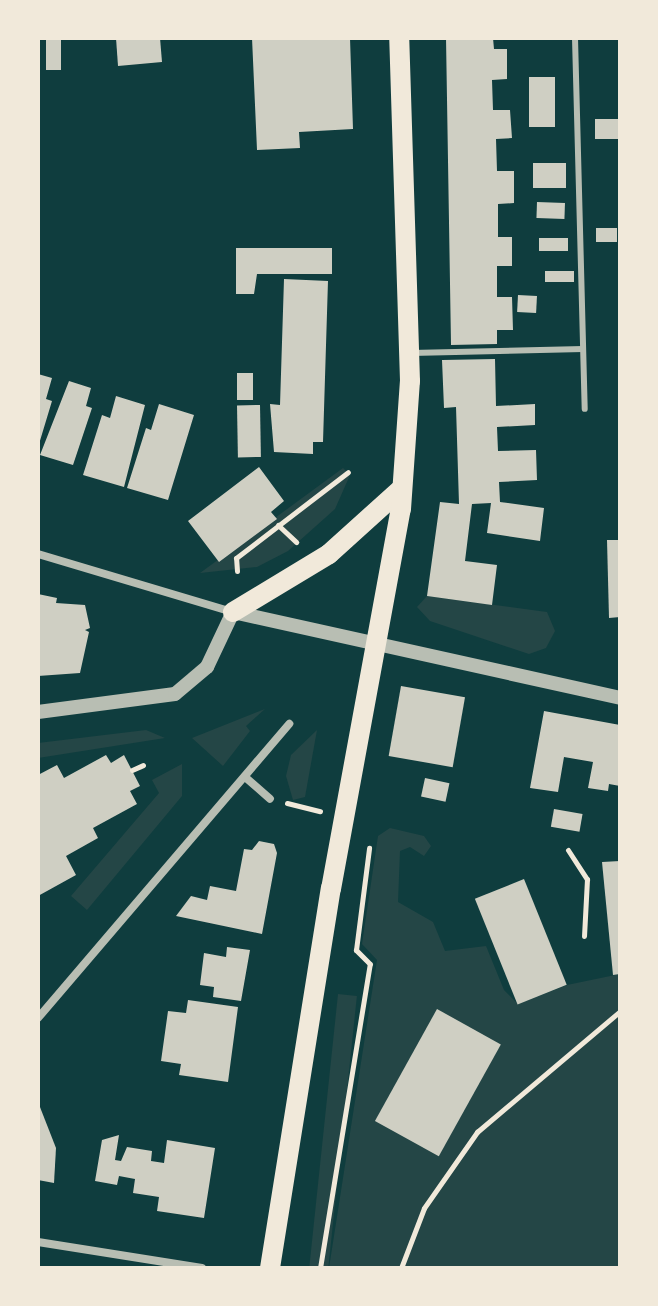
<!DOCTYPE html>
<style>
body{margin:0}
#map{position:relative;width:658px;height:1306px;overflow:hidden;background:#0f3d3e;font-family:Overpass,sans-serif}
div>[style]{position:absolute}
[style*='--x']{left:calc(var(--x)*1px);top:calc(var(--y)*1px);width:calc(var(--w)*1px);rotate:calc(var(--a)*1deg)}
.green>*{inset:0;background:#244646;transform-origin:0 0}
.building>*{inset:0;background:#cfcfc3;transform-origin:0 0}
.path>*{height:5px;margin:-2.5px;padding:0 2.5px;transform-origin:2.5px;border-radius:2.5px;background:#f1e9da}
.service>*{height:6px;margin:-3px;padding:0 3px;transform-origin:3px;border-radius:3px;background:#b8beb3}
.minor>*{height:8px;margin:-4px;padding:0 4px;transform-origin:4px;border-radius:4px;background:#b8beb3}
.tertiary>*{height:14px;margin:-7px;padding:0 7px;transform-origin:7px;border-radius:7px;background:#b8beb3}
.primary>*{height:20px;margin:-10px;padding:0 10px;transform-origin:10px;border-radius:10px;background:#f1e9da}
span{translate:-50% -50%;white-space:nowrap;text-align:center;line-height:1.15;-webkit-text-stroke:7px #f1e9da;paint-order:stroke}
.frame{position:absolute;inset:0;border:40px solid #f1e9da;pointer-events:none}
</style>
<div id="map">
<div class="green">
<div style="clip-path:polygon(343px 468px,350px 475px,335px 509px,288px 551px,257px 567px,200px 573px)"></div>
<div style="clip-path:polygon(427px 596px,547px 612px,555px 631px,546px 648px,529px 654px,430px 621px,417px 607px)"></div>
<div style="clip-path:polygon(265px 709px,246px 726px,250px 731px,223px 766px,192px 738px)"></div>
<div style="clip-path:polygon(146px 730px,165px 738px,38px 758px,38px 743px)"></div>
<div style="clip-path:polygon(317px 730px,305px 797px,293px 800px,286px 776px,291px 755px)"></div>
<div style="clip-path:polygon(182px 764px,182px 796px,87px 910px,71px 896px,159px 793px,152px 780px)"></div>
<div style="clip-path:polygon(390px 828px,424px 836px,431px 846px,424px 856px,410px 847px,400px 851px,398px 902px,433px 922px,445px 951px,486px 946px,504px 990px,518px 1004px,567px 985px,620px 974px,620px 1268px,329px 1268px,377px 960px,362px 944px,378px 836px)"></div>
<div style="left:338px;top:994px;width:19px;height:277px;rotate:6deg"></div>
</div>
<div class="building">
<div style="left:46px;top:38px;width:15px;height:32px"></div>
<div style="clip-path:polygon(116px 38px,160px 38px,162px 62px,118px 66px)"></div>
<div style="clip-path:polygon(252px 38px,350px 38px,353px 129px,299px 132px,300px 148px,257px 150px)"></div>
<div style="clip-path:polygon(446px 38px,493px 38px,494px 49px,507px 49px,507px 79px,492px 80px,493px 110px,510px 110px,512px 138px,496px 139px,497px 171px,514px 171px,514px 203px,498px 204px,498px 237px,512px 237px,512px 266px,497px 266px,497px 297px,512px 297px,513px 330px,497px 330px,497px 344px,451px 345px)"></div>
<div style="left:529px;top:77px;width:26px;height:50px"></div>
<div style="left:620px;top:119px;width:20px;height:25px;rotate:90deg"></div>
<div style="left:533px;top:163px;width:33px;height:25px"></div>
<div style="left:537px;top:202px;width:28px;height:16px;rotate:2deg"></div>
<div style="left:617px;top:228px;width:14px;height:21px;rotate:90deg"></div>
<div style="left:539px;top:238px;width:29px;height:13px"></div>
<div style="clip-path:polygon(236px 248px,332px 248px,332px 274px,257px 274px,254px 294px,236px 294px)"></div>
<div style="left:545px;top:271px;width:29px;height:11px"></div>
<div style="clip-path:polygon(284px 279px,328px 281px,323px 442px,313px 442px,313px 454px,274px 452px,270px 404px,280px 405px)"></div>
<div style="left:518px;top:295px;width:19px;height:17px;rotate:3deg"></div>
<div style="clip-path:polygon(495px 359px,496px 406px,535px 404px,535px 425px,497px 427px,498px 451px,536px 450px,537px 480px,499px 482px,500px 502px,544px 508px,540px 541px,487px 533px,491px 503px,472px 504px,465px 561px,497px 565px,492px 605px,427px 596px,440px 502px,459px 504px,456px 407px,444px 408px,442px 360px)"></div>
<div style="left:237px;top:373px;width:16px;height:27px"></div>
<div style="clip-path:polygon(38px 374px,52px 378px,46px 399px,52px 401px,39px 444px)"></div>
<div style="clip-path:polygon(69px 381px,91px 388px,86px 406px,92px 408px,73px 465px,40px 455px)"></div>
<div style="clip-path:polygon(116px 396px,145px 405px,124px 487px,83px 475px,102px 415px,110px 418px)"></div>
<div style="clip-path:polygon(159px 404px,194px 415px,168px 500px,127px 488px,146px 428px,151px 430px)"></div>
<div style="left:260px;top:405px;width:52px;height:23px;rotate:89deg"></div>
<div style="clip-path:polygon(259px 467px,284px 501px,271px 512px,277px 519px,219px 562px,188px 521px)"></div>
<div style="clip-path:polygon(607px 540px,620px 540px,620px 617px,609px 618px)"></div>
<div style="clip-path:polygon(38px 594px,57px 598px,56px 603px,85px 605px,90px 628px,85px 630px,89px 632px,80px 673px,38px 676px)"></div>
<div style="left:401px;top:686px;width:65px;height:71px;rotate:10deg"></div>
<div style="clip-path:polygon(544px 711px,620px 725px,620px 786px,609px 784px,608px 791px,588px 788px,593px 762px,564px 757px,558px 792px,530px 788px)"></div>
<div style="clip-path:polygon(106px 755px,111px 763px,124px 755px,140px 786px,130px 791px,137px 804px,93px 828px,98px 838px,66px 856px,76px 875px,38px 896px,38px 775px,57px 765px,64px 778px)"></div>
<div style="left:425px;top:778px;width:25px;height:19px;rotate:12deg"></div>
<div style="left:554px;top:809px;width:29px;height:18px;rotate:10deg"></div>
<div style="clip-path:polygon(259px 841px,274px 844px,277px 853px,262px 934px,176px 916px,191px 896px,207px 900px,210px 886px,236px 891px,244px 849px,252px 850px)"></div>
<div style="clip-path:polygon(620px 861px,620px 974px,613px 975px,602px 862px)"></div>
<div style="left:524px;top:879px;width:114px;height:53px;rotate:68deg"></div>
<div style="clip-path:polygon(227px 947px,250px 950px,241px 1001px,213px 997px,214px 987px,200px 985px,204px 953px,226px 957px)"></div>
<div style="clip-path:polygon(188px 1000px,238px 1007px,228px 1082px,179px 1075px,181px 1064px,161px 1061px,168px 1011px,186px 1013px)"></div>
<div style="left:437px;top:1009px;width:73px;height:128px;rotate:29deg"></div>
<div style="clip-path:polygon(38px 1102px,56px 1148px,54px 1183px,38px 1180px)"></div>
<div style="clip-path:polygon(119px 1135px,115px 1160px,121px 1161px,127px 1147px,152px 1151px,151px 1161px,164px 1163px,167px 1140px,215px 1148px,204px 1218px,157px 1211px,159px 1197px,133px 1193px,135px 1179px,119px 1176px,117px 1185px,95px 1181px,102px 1140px)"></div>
</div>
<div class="path">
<div style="--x:278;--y:525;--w:25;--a:43"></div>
<div style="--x:237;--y:571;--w:13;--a:-94"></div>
<div style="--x:236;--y:558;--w:141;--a:-37.5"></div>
<div style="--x:132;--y:770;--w:12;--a:-24"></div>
<div style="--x:287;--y:803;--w:34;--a:14"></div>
<div style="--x:568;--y:850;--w:35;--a:57"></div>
<div style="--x:587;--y:879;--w:57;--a:93"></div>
<div style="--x:320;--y:1268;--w:308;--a:-80.7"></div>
<div style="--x:370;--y:964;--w:20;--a:-135"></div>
<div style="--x:356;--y:950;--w:103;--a:-82.7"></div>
<div style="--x:401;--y:1268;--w:64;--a:-69"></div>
<div style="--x:424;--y:1208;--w:93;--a:-55.1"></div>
<div style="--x:477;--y:1132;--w:187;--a:-40.2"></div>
</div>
<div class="service">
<div style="--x:575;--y:38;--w:371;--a:88.5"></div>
<div style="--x:411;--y:353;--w:172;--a:-1.3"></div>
</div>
<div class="minor">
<div style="--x:38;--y:554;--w:202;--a:16.6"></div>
<div style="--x:245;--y:777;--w:33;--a:41"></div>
<div style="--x:38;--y:1018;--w:387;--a:-49.5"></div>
<div style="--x:38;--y:1242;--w:166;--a:9"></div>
</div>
<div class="tertiary">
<div style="--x:38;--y:712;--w:138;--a:-7.5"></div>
<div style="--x:175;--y:694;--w:42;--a:-40.2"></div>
<div style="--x:207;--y:667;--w:61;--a:-64.7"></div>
<div style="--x:233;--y:612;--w:396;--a:12.5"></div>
</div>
<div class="primary">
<div style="--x:233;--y:612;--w:112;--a:-31.1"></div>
<div style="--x:329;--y:554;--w:98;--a:-42.1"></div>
<div style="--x:270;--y:1268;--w:384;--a:-80.9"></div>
<div style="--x:331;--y:889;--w:386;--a:-79.6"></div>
<div style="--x:401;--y:509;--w:128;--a:-86"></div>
<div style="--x:410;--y:381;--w:343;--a:-91.8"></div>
</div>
<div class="frame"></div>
</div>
